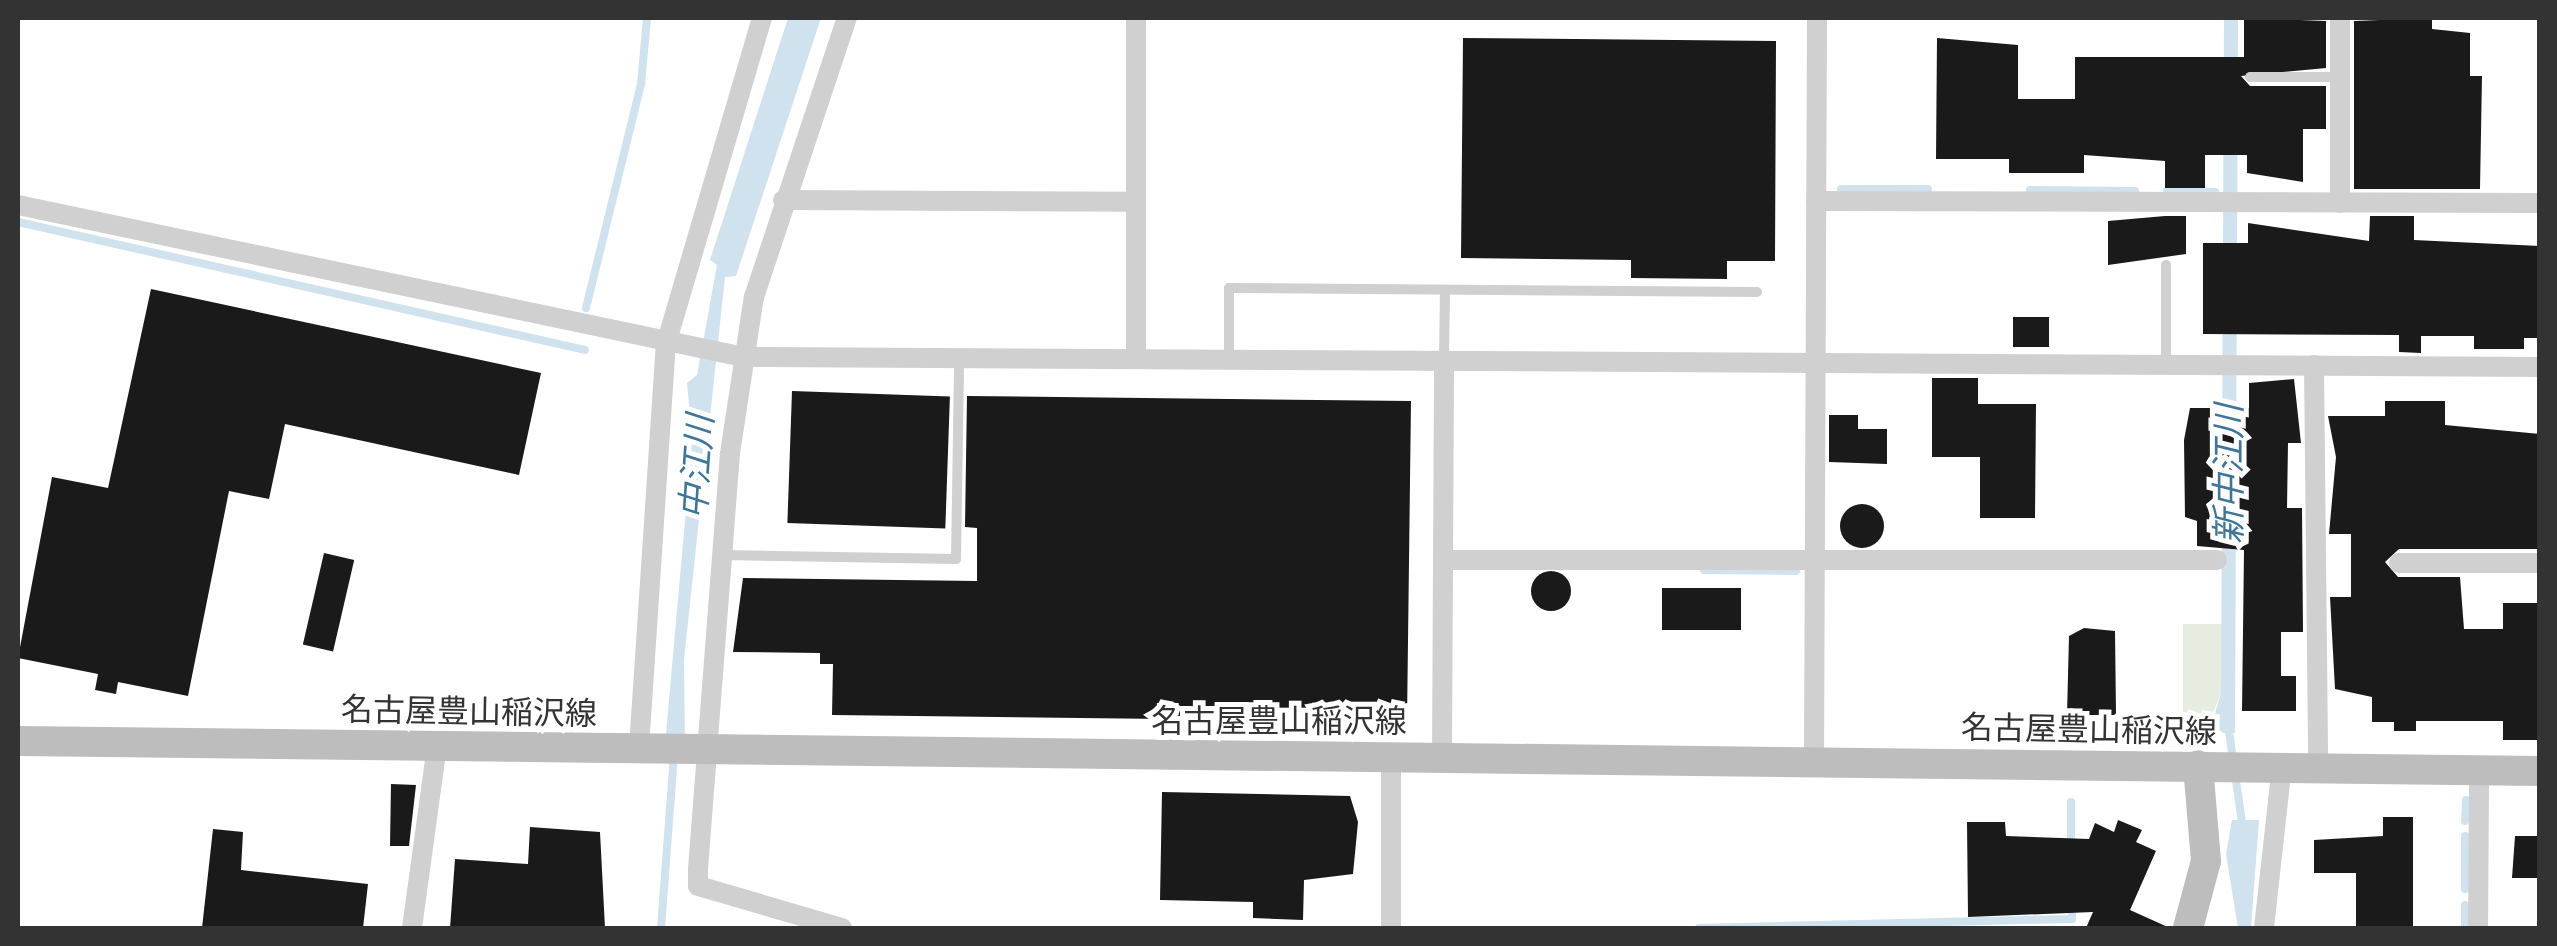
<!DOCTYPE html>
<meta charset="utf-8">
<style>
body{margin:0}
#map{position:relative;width:2557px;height:946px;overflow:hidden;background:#fff;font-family:"Open Sans","Noto Sans JP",sans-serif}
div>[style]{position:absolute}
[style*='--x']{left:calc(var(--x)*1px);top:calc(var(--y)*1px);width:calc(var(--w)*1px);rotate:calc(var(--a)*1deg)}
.green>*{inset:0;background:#e6ecdf}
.water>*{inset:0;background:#cfe2ee}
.stream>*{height:8px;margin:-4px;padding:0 4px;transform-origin:4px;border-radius:4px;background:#cfe2ee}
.building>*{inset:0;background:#1a1a1a;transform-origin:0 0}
.round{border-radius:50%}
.lane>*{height:10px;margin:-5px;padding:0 5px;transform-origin:5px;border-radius:5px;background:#d0d0d0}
.street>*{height:20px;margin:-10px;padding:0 10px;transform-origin:10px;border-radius:10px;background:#d0d0d0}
.secondary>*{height:30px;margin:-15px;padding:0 15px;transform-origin:15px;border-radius:15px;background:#bdbdbd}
span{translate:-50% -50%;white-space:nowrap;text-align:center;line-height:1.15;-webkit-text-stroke:10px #fff;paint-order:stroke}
.street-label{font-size:32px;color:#333}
.water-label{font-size:35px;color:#3f7597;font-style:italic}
.frame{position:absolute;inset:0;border:20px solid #333;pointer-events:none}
</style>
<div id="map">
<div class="green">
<div style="clip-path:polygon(2183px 624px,2222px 624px,2221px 693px,2208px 726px,2183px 726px)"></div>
</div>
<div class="water">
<div style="clip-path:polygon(788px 18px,821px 18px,736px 276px,725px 277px,684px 660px,685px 747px,665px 745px,689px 476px,680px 466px,692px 436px,687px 383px,697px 375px,717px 265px,710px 260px)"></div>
<div style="clip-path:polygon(2224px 18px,2238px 18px,2235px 733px,2209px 733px,2221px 693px)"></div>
<div style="clip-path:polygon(2232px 820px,2259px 820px,2251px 928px,2238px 928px,2226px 854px)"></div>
</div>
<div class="stream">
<div style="--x:1841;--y:189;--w:87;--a:0"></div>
<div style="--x:2030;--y:190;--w:105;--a:0.5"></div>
<div style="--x:2167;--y:191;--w:48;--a:1.2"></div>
<div style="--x:18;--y:222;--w:581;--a:12.72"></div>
<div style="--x:586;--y:308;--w:231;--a:-76.2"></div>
<div style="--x:641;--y:84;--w:66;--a:-84.8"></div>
<div style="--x:1704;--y:570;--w:92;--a:0.6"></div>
<div style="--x:2228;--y:724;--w:36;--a:82"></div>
<div style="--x:2235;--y:774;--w:56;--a:81.7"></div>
<div style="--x:2071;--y:802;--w:45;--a:90"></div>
<div style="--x:2465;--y:821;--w:21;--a:-87"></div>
<div style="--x:2465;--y:889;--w:53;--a:-90"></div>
<div style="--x:661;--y:928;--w:174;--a:-85.7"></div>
<div style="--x:1699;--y:928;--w:373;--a:-1.4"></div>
<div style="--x:2072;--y:919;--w:13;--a:-90"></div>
<div style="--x:2465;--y:928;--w:23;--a:-90"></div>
</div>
<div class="building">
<div style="clip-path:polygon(2244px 18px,2326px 21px,2326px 68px,2241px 76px,2250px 86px,2326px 86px,2326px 129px,2303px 129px,2303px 182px,2247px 173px,2247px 155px,2205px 155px,2205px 188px,2165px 188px,2165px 161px,2084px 155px,2084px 173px,2009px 173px,2009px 159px,1936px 159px,1937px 38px,2018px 45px,2018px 99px,2075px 99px,2075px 57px,2244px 57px)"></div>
<div style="clip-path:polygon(2432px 18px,2432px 29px,2470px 33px,2470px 76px,2482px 76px,2480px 189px,2354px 189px,2354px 21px)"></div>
<div style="clip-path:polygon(1463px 38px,1776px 41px,1775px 261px,1727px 261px,1727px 279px,1631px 278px,1631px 260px,1461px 258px)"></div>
<div style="clip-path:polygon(2165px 216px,2186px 216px,2186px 254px,2108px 265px,2108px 221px)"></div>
<div style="clip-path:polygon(2370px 216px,2414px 216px,2414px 240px,2540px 246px,2540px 338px,2524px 338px,2524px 349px,2474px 349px,2474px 336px,2421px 336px,2421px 353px,2399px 352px,2399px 335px,2203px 334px,2203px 243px,2248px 243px,2248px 223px,2369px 241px)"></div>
<div style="clip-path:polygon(151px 289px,541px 373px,519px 475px,285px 424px,269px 499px,229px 491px,188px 696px,118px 682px,116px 694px,95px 690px,98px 674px,18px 658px,52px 477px,108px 488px)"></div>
<div style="left:2013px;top:317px;width:36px;height:30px"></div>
<div style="clip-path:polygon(1932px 378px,1978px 378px,1978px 404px,2036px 404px,2035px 518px,1980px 518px,1980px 457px,1932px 457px)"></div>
<div style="clip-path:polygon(2294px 379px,2301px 443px,2288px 443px,2287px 508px,2302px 508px,2303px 632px,2281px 632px,2281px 676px,2296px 676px,2296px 711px,2242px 711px,2244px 550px,2197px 546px,2197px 521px,2185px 517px,2184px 440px,2190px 408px,2249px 408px,2249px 383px)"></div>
<div style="left:792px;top:391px;width:158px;height:132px;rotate:2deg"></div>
<div style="clip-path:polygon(967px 396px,1411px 401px,1407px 722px,832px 715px,833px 664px,820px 664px,820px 653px,733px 652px,743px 578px,977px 581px,977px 528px,965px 527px)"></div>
<div style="clip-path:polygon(2385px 401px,2445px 401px,2445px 425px,2540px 434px,2537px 549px,2399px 549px,2385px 562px,2398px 577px,2460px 577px,2464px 629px,2503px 629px,2503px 603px,2540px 603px,2540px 740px,2503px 740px,2503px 721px,2416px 721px,2416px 731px,2394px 731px,2394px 722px,2372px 722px,2372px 697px,2335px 689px,2330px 597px,2351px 597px,2351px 534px,2329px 534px,2336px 457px,2328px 416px,2385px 416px)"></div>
<div style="clip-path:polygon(1829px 415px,1858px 415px,1858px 429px,1887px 429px,1887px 464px,1829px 462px)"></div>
<div class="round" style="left:1840px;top:504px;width:44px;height:44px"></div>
<div style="left:324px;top:553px;width:31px;height:94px;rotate:13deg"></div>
<div class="round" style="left:1531px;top:571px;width:40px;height:40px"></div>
<div style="left:1662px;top:588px;width:79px;height:42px"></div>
<div style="clip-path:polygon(2084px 628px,2115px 631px,2116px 715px,2067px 715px,2069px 636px)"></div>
<div style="clip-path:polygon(391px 784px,416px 785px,409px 846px,390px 846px)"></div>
<div style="clip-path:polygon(1162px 792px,1350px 796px,1358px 822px,1353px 874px,1304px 880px,1303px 920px,1253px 918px,1253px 902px,1160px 900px)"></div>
<div style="clip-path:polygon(2383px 817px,2413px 817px,2413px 928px,2356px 928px,2356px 873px,2314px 873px,2314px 840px,2383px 836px)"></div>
<div style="clip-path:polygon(2118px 820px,2142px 830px,2136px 842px,2156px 851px,2130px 910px,2170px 928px,2086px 928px,2093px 912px,1968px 917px,1967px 822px,2005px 822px,2006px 836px,2089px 839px,2095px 823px,2114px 832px)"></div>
<div style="clip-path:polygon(530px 827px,600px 832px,605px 928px,450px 928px,455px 859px,528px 864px)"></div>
<div style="clip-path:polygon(213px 829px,243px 832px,241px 870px,368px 884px,363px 928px,202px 928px)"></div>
<div style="clip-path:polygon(2515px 836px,2539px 836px,2540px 878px,2512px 878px)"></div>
</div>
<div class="lane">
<div style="--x:2250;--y:77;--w:90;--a:0"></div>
<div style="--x:2166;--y:265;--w:99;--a:90"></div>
<div style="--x:1229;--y:359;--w:71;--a:-90"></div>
<div style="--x:1229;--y:288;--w:528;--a:0.43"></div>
<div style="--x:1444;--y:361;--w:71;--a:-89.2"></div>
<div style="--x:723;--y:555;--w:233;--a:1"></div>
<div style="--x:956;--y:559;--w:200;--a:-89.1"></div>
</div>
<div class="street">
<div style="--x:1136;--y:18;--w:341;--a:90"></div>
<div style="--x:2340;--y:18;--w:185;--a:90"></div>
<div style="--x:783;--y:200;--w:353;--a:0.3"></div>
<div style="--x:1816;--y:201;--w:724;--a:0.16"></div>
<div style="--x:18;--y:205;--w:742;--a:11.83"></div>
<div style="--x:744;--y:357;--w:1796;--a:0.32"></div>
<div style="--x:2314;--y:365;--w:402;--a:89.4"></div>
<div style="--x:1443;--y:560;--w:774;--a:0"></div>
<div style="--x:2399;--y:563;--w:141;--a:0"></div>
<div style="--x:639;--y:748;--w:405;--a:-86.2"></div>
<div style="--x:666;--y:344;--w:340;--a:-73.6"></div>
<div style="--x:1442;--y:756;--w:395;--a:-89.7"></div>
<div style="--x:1814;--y:762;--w:744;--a:-89.77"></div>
<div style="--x:412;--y:928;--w:184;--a:-82.2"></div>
<div style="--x:842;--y:928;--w:150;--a:-163.7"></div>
<div style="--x:698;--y:886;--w:17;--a:-90"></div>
<div style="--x:698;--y:869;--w:417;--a:-85.6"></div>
<div style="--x:730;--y:453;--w:158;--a:-81.3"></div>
<div style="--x:754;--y:297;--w:294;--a:-71.6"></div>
<div style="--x:1391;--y:928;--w:171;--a:-90"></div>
<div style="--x:2264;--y:928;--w:163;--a:-83.7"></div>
<div style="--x:2478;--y:928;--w:158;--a:-89.6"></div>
</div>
<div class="secondary">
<div style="--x:18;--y:741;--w:2522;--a:0.68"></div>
<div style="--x:2188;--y:928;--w:69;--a:-75"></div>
<div style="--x:2206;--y:861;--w:96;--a:-94.8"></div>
</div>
<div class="street-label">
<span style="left:469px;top:711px;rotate:1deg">名古屋豊山稲沢線</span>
<span style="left:1279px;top:720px">名古屋豊山稲沢線</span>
<span style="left:2089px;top:729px;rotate:1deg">名古屋豊山稲沢線</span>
</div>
<div class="water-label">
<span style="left:696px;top:467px;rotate:-86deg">中江川</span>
<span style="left:2228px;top:474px;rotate:-90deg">新中江川</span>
</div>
<div class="frame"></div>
</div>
